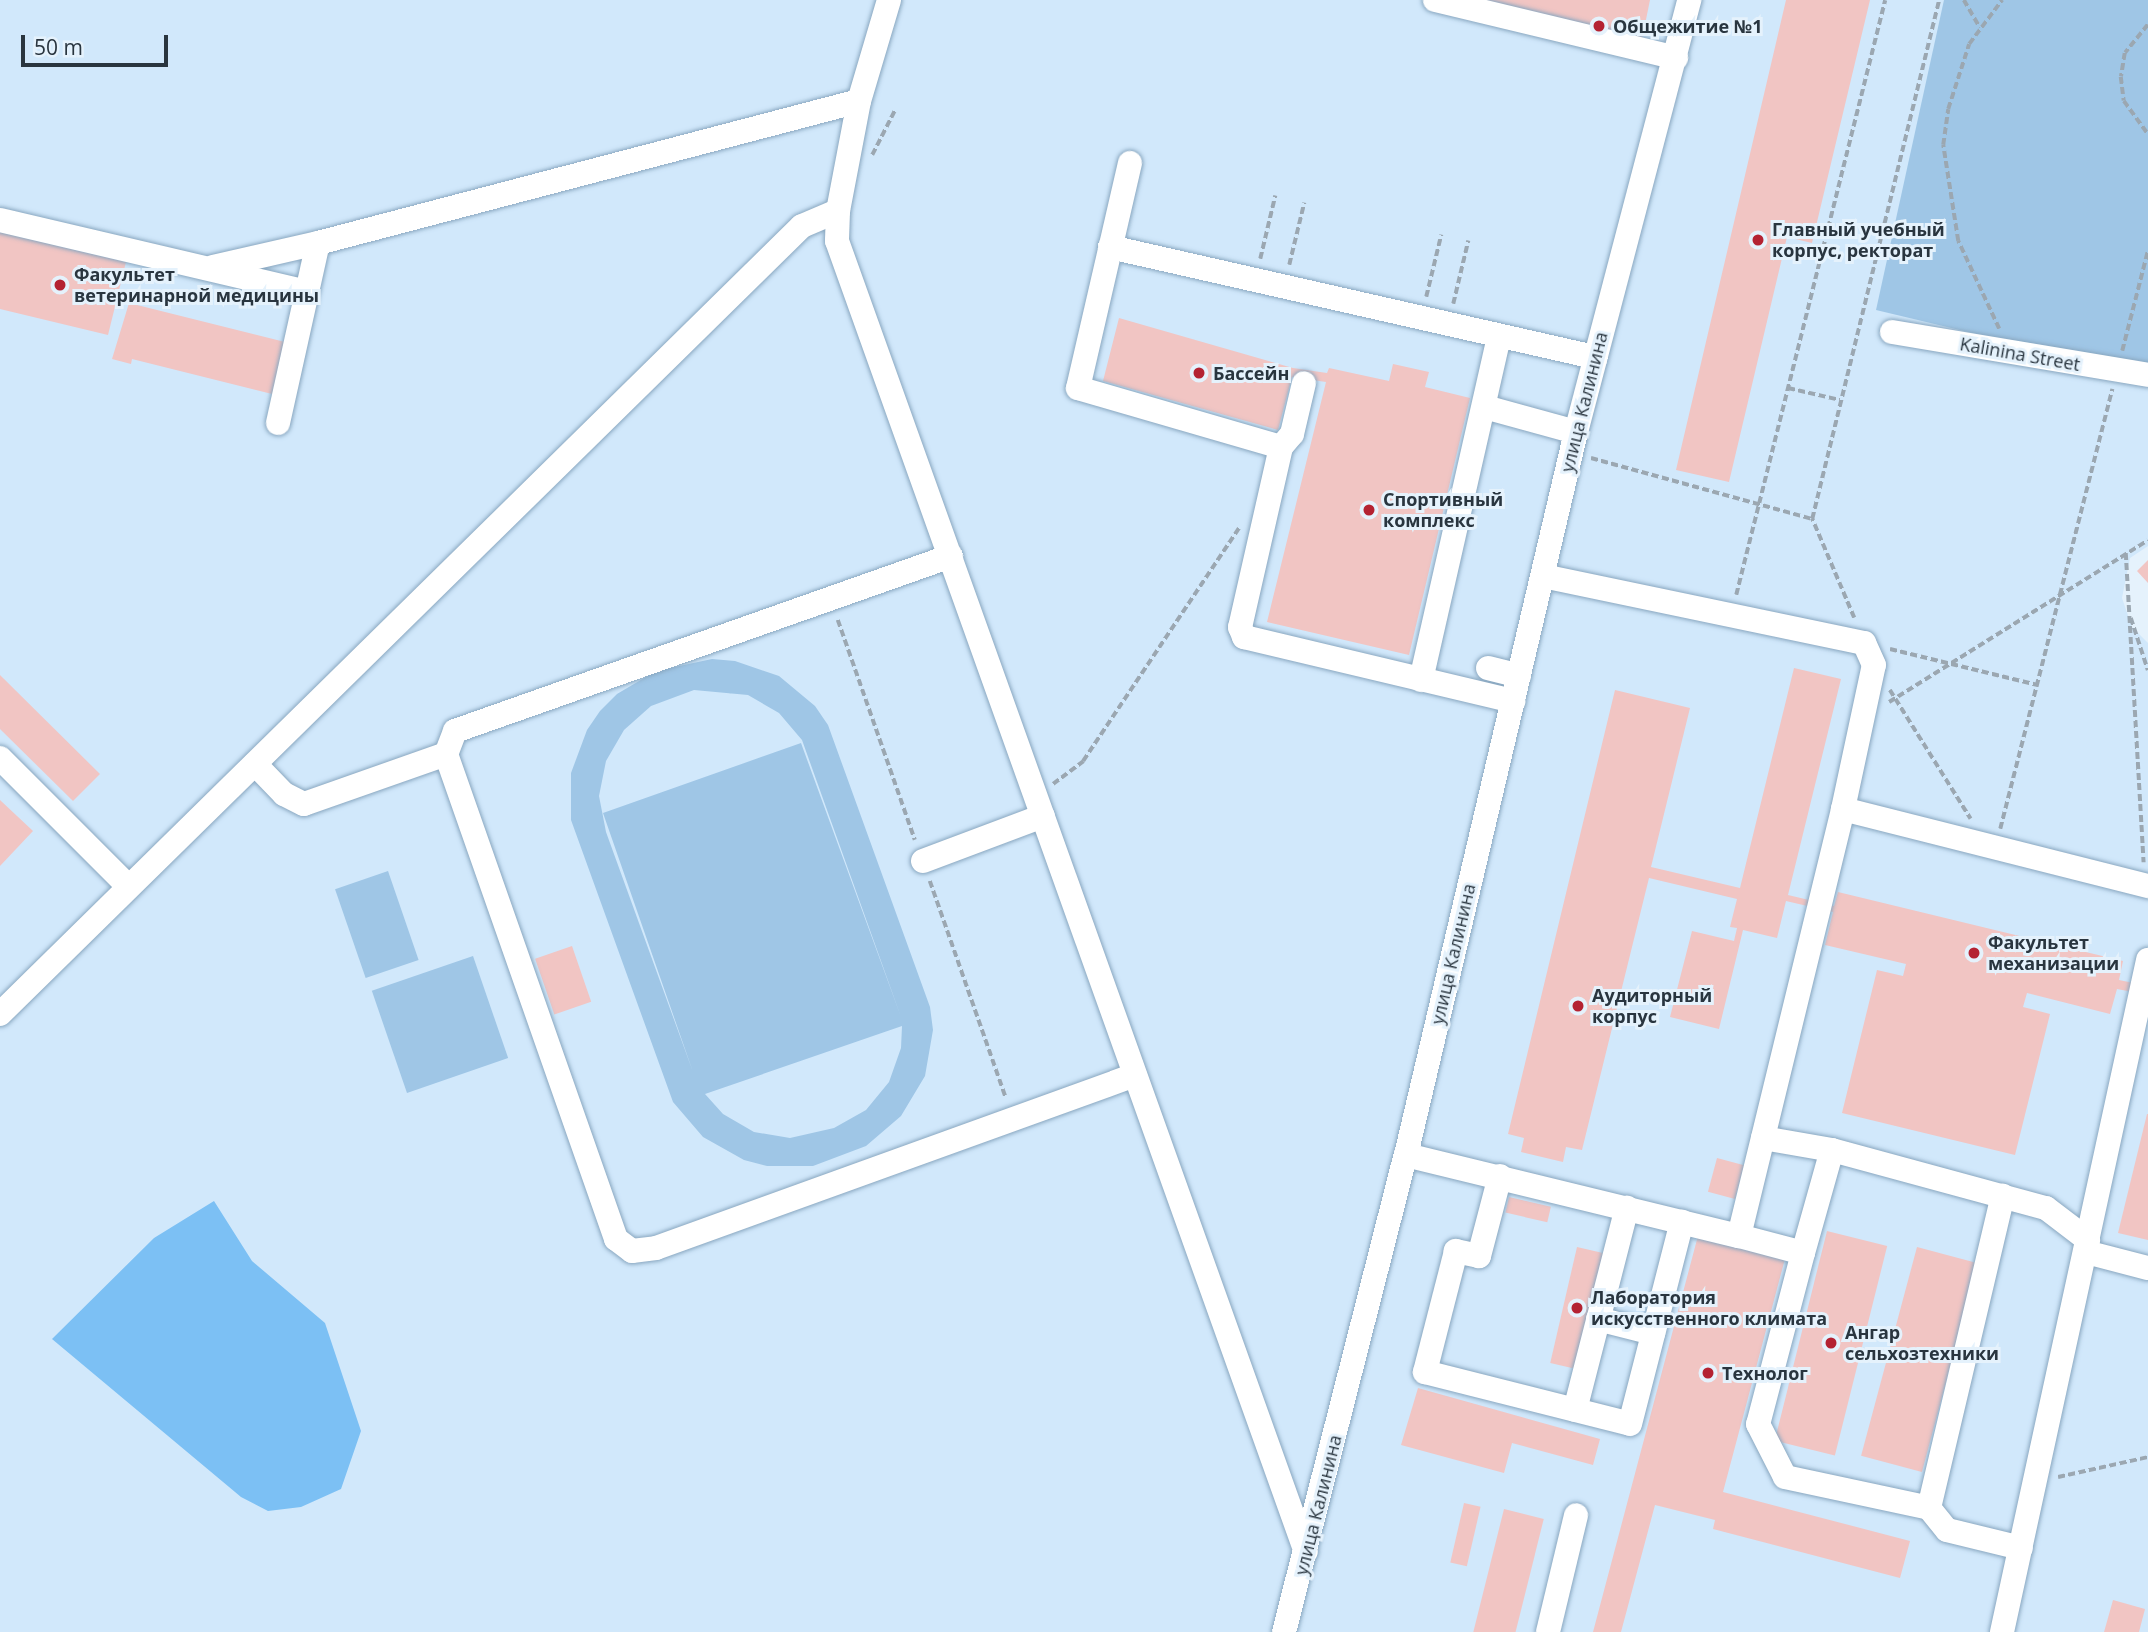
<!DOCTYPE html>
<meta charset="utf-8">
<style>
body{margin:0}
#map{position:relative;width:2148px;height:1632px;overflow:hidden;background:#e5f2fc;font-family:"Open Sans",sans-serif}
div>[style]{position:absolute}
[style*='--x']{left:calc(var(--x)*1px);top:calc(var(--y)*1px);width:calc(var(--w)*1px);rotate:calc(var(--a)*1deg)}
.built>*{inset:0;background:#d1e8fb}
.green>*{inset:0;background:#9fc6e6;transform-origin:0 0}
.forest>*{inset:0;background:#7cc0f4}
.building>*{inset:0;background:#f1c5c3;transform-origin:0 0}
.path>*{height:3.5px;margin-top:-1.75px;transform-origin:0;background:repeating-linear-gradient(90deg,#9ba7b1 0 7px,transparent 0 10.5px)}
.roads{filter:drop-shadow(0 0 2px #89a7c0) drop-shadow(0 0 2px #89a7c0)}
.minor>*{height:24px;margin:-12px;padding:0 12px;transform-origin:12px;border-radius:12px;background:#fff}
.dots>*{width:19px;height:19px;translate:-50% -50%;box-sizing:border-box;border:4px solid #e5f2fc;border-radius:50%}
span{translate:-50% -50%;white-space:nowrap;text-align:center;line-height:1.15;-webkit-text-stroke:6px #e5f2fc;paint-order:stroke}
.poi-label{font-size:18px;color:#29353f;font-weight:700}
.left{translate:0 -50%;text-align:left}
.street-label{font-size:18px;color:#29353f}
.scale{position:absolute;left:21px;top:35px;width:147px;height:32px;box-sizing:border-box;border:4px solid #29353f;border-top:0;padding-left:9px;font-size:21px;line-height:24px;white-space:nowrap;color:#29353f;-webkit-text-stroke:5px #e5f2fc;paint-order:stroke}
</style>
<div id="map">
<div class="built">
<div style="clip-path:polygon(0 0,2148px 0,2148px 546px,2130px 558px,2122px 598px,2132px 627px,2148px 643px,2148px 1632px,0 1632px)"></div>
</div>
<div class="green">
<div style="clip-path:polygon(1944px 0,2148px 0,2148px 363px,1989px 337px,1876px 310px)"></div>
<div style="clip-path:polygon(evenodd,712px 659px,735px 661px,779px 676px,815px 706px,828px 725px,930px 1007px,933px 1030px,925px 1076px,901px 1116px,866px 1146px,813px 1166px,767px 1166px,744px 1160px,703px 1137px,673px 1102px,571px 820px,571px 773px,587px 730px,600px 711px,617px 694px,656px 671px,712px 659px,694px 690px,748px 695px,779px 713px,802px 740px,901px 1017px,801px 743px,603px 813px,693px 1072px,606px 832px,599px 796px,606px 761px,624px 730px,651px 706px,694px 690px,712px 659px,902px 1026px,901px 1048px,889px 1082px,866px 1110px,834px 1128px,790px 1138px,754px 1132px,723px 1114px,705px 1094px,902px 1026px)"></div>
<div style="left:388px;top:871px;width:94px;height:56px;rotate:71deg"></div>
<div style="left:473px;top:956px;width:108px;height:107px;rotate:71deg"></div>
</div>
<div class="forest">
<div style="clip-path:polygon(214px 1201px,252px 1261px,325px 1323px,361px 1431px,341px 1489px,301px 1507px,268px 1511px,241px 1497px,52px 1339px,154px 1238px)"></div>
</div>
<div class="building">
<div style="clip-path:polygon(1465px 0,1650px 0,1641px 44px)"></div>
<div style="clip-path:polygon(1786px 0,1870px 0,1812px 243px,1787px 237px,1729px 482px,1676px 470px)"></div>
<div style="clip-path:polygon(0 232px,126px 262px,108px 335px,0 309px)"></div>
<div style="clip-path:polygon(129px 303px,289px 343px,276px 395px,132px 359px,131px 364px,112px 359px)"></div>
<div style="clip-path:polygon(1119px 318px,1293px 368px,1327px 373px,1329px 368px,1389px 381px,1393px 364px,1429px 372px,1425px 387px,1470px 398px,1409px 655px,1267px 622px,1326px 382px,1292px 377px,1278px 430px,1103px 381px)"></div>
<div style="clip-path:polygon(2148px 560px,2148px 583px,2137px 571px)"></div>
<div style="clip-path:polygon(1794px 668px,1841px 679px,1788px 895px,1834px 906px,1838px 892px,2123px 961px,2119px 980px,2148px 986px,2148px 995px,2117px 989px,2110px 1014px,2027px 993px,2023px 1007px,2050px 1014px,2015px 1155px,1842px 1113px,1877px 970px,1903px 976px,1906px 964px,1825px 945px,1833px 912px,1786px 901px,1777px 938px,1743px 930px,1719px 1029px,1670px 1017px,1692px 931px,1734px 941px,1737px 928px,1730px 927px,1737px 899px,1649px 878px,1582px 1150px,1566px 1147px,1563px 1162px,1521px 1152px,1524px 1138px,1508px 1134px,1615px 690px,1690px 708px,1651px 867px,1740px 888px)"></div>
<div style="clip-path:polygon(0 675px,100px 774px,73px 801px,0 729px)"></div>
<div style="clip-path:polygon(0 800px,33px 831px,0 866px)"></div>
<div style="left:572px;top:946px;width:59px;height:39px;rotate:71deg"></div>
<div style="clip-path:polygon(2147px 1114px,2148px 1114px,2148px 1240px,2118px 1233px)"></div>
<div style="left:1717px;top:1158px;width:28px;height:35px;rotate:15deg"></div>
<div style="left:1509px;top:1197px;width:43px;height:16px;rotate:13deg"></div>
<div style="left:1827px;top:1231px;width:62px;height:216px;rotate:14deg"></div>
<div style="clip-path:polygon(1699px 1232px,1786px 1255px,1723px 1492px,1910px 1541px,1900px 1578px,1713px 1529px,1715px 1520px,1655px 1505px,1621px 1632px,1593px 1632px)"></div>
<div style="left:1577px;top:1247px;width:31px;height:119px;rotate:13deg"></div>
<div style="left:1917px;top:1247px;width:63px;height:216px;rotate:15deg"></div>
<div style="clip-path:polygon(1418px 1388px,1600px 1439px,1593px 1465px,1512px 1443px,1504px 1473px,1401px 1445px)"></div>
<div style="left:1464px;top:1503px;width:17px;height:61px;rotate:13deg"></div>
<div style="left:1504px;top:1509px;width:41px;height:127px;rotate:14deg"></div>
<div style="clip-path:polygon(2113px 1600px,2145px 1609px,2139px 1632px,2104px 1632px)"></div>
</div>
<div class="path">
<div style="--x:1964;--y:0;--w:32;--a:60"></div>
<div style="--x:2148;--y:25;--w:36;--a:129"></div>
<div style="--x:2125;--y:53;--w:24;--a:99"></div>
<div style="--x:2121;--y:77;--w:24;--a:83"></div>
<div style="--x:2124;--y:101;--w:41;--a:54"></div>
<div style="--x:872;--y:155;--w:51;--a:-62.9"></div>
<div style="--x:1260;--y:259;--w:65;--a:-76.6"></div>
<div style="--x:1289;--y:265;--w:64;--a:-76.4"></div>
<div style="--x:1426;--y:297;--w:64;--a:-76.4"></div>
<div style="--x:1453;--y:304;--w:65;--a:-76.6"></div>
<div style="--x:1999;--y:329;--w:97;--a:-115"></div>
<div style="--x:1958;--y:241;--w:97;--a:-98.9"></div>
<div style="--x:1943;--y:145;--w:36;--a:-82"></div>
<div style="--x:1948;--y:109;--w:68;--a:-72.1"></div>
<div style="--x:1969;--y:44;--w:55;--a:-53.1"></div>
<div style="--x:2122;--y:351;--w:104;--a:-75.6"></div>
<div style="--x:1788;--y:388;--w:53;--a:13"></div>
<div style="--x:1591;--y:458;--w:229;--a:15.4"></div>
<div style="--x:2126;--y:553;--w:310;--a:86.7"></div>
<div style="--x:1736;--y:595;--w:613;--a:-75.94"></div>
<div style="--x:1854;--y:618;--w:108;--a:-113"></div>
<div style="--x:1812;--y:519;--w:534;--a:-76.25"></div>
<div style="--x:2131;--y:618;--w:55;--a:71.9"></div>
<div style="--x:838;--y:620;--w:233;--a:70.7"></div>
<div style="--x:1890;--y:649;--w:152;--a:13.7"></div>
<div style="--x:1890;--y:690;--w:152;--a:57.9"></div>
<div style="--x:1889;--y:702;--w:305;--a:-32"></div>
<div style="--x:1053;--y:784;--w:38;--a:-37"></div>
<div style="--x:1083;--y:761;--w:280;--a:-56.2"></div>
<div style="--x:2000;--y:829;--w:454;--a:-75.7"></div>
<div style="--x:930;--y:881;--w:230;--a:70.7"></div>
<div style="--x:2058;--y:1477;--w:92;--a:-12.5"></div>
</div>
<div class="roads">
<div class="minor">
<div style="--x:889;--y:0;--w:105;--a:106.5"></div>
<div style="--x:859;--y:101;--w:112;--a:100.8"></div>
<div style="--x:838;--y:211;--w:30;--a:92"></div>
<div style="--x:837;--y:241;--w:1392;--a:70.32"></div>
<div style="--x:1435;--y:0;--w:248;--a:13.5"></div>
<div style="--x:1130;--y:163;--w:231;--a:103"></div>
<div style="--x:1078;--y:388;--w:211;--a:16.2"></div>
<div style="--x:1281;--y:447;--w:185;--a:102.8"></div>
<div style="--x:1240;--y:627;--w:11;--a:68"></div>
<div style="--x:1244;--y:637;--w:277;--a:13.4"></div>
<div style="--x:0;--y:220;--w:314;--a:13.2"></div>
<div style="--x:1110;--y:247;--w:498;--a:12.8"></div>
<div style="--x:213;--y:267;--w:108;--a:-12.9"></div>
<div style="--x:1892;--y:332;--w:260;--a:9.5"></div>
<div style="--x:1485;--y:407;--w:94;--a:15.4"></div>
<div style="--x:278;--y:423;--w:184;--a:-77.5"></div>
<div style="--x:318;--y:243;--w:559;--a:-14.71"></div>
<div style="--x:1281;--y:447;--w:17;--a:-50"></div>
<div style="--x:1292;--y:434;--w:52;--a:-76.8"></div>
<div style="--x:951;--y:556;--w:526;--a:160.57"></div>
<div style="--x:455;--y:731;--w:25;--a:111"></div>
<div style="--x:446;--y:754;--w:514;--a:70.68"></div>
<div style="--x:616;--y:1239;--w:20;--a:37"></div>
<div style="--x:632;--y:1251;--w:24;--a:-7"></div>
<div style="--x:656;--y:1248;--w:509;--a:-19.86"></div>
<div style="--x:1488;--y:668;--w:32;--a:14"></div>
<div style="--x:1421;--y:680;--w:352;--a:-77.2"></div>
<div style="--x:0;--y:758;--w:181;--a:45"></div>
<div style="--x:255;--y:764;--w:42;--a:46"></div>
<div style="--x:284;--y:794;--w:22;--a:27"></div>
<div style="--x:304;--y:804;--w:151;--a:-19.4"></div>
<div style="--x:1843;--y:809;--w:315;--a:14.2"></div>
<div style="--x:923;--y:861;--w:128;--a:-20.6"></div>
<div style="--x:0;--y:1014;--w:1124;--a:-44.5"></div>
<div style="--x:802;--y:226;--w:39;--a:-23"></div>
<div style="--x:1763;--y:1138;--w:70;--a:9.9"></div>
<div style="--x:1832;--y:1150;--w:222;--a:15.2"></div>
<div style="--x:2046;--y:1208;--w:53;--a:37.3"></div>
<div style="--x:1406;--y:1155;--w:343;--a:13.7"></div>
<div style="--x:1739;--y:1236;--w:439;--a:-76.3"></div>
<div style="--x:1843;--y:809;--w:147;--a:-77.9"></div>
<div style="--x:1874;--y:665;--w:24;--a:-114"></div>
<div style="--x:1864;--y:643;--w:327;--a:-168.2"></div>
<div style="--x:1500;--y:1176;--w:83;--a:104.7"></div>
<div style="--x:1479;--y:1256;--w:24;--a:-168"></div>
<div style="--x:1456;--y:1251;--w:125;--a:104.4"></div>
<div style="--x:1425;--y:1372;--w:211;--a:14.2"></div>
<div style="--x:1630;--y:1424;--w:209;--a:-75.6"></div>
<div style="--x:1739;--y:1236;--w:66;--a:14.9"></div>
<div style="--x:1803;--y:1253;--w:177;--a:104.7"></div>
<div style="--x:1758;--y:1424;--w:59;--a:63"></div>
<div style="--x:1785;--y:1477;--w:147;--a:12.1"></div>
<div style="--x:1929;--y:1508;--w:321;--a:-76.7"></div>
<div style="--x:2086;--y:1252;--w:64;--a:14.5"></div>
<div style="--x:1803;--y:1253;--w:107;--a:-74.3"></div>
<div style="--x:1598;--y:1319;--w:57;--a:14.3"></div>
<div style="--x:1575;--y:1410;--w:209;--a:-75.6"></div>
<div style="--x:1929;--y:1508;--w:28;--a:51"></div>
<div style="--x:1947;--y:1530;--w:76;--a:13.7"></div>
<div style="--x:1284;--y:1632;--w:492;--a:-75.7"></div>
<div style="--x:1406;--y:1155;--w:743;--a:-76.77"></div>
<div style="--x:1576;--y:432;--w:447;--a:-75.3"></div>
<div style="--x:1548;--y:1632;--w:120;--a:-76.5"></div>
<div style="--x:2002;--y:1632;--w:688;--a:-77.74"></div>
</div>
</div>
<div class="dots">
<div style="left:1599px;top:26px;background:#b42232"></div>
<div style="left:1758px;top:240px;background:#b42232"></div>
<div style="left:60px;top:285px;background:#b42232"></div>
<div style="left:1199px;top:373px;background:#b42232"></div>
<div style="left:1369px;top:510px;background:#b42232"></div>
<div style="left:1974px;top:953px;background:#b42232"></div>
<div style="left:1578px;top:1006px;background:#b42232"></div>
<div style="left:1577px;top:1308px;background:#b42232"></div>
<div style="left:1831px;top:1343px;background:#b42232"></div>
<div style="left:1708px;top:1373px;background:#b42232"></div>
</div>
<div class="poi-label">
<span class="left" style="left:1613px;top:26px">Общежитие №1</span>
<span class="left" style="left:1772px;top:240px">Главный учебный<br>корпус, ректорат</span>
<span class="left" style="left:74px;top:285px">Факультет<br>ветеринарной медицины</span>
<span class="left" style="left:1213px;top:373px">Бассейн</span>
<span class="left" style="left:1383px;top:510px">Спортивный<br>комплекс</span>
<span class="left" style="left:1988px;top:953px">Факультет<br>механизации</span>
<span class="left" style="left:1592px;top:1006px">Аудиторный<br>корпус</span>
<span class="left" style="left:1591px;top:1308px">Лаборатория<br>искусственного климата</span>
<span class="left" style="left:1845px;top:1343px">Ангар<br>сельхозтехники</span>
<span class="left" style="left:1722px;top:1373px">Технолог</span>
</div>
<div class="street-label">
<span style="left:2020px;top:354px;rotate:10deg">Kalinina Street</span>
<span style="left:1584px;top:402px;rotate:-76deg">улица Калинина</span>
<span style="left:1453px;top:954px;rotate:-77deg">улица Калинина</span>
<span style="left:1318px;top:1505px;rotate:-76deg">улица Калинина</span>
</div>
<div class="scale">50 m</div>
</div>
